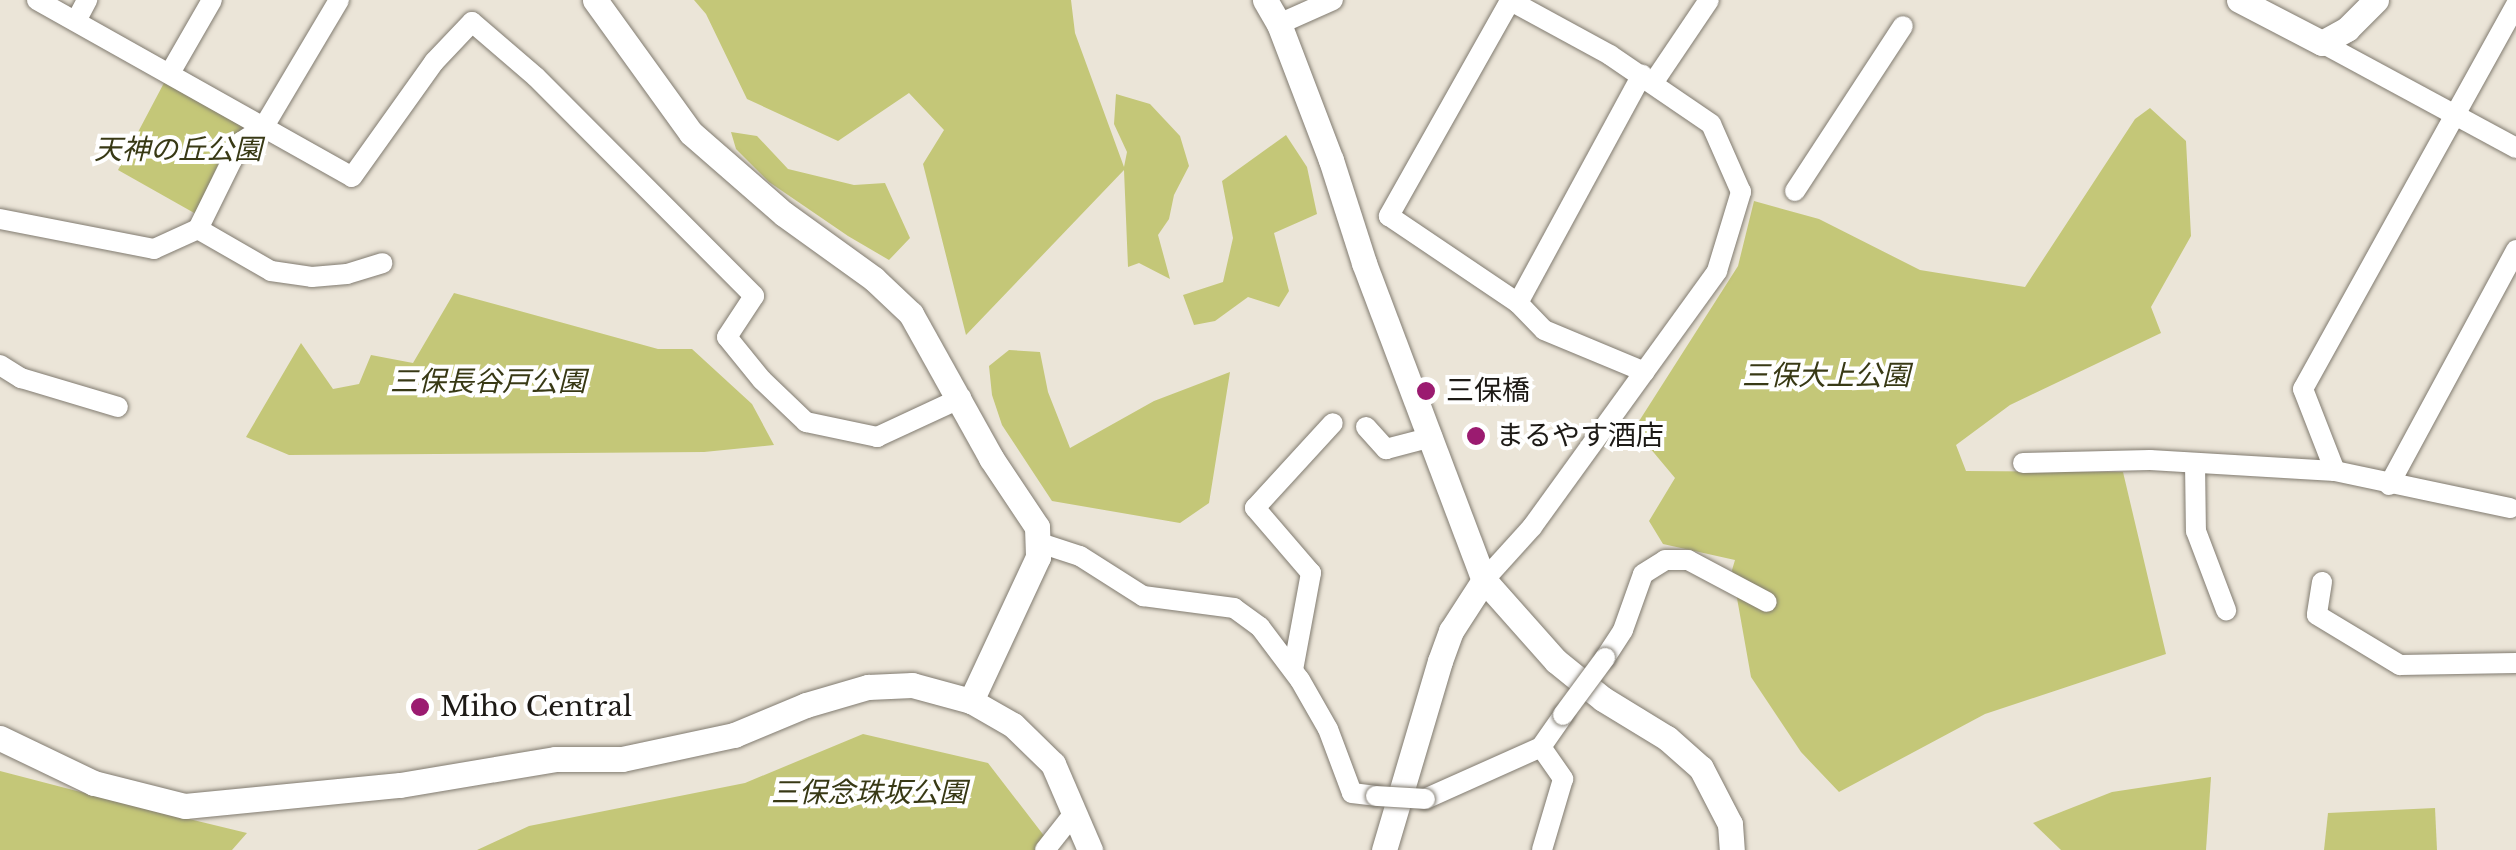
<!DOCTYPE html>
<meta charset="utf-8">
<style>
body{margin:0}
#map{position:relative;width:2516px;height:850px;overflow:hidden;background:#ebe5d8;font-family:"Libre Baskerville","Noto Sans JP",serif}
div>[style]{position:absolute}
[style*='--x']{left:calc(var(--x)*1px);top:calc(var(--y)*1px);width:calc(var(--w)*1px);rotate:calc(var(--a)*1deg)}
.green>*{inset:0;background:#c4c778}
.roads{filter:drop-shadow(0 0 2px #817b70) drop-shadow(0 0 2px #817b70)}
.minor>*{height:20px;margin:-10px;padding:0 10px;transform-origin:10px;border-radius:10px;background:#fff}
.tertiary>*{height:25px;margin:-12.5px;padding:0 12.5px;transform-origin:12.5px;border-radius:12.5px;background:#fff}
.bridges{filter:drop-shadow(0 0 2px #817b70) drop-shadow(0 0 2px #817b70)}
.minor-bridge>*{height:20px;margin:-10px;padding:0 10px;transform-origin:10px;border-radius:10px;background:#fff}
.dots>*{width:28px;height:28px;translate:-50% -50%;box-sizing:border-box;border:5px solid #fff;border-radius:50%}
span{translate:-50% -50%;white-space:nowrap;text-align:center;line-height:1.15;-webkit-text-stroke:8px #fff;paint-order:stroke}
.park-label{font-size:28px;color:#383915;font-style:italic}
.poi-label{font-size:28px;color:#1d1a16}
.left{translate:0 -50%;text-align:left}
</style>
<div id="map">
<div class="green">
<div style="clip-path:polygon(694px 0,1071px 0,1075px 33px,1124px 167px,1127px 152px,1114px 124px,1116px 94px,1150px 104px,1180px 136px,1189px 166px,1174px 195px,1169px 219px,1158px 235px,1170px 279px,1139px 263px,1128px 267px,1124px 170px,966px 335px,923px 164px,944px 130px,909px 93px,838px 141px,747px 99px,706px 14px)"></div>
<div style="clip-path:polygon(165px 81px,244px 127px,220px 160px,196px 214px,118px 170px)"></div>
<div style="clip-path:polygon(2150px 108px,2186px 141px,2191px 236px,2151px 307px,2161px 333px,2010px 405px,1956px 445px,1966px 471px,2123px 472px,2166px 654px,1985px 714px,1839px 792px,1801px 752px,1751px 677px,1732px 570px,1735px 560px,1663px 544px,1649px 521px,1675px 478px,1634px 429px,1738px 266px,1754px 201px,1819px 219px,1920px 270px,2025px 287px,2135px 119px)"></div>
<div style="clip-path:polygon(731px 132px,757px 136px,788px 169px,854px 185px,885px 183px,910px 238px,889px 260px,848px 236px,769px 182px,736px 149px)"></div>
<div style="clip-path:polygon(1286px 135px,1307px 167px,1317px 214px,1274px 233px,1289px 291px,1279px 307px,1248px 297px,1215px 321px,1194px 325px,1183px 295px,1223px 282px,1233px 238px,1222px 181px)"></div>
<div style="clip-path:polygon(454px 293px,658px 349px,692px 349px,752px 404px,774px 445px,704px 452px,289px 455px,246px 437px,301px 343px,333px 389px,359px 384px,371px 355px,413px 363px)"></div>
<div style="clip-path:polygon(1009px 350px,1040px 352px,1048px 392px,1070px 448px,1154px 401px,1230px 372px,1209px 503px,1180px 523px,1052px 501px,1002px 425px,992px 395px,989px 366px)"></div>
<div style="clip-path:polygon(863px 734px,988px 763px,1055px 850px,477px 850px,529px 826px,745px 783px)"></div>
<div style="clip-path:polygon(0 771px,123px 803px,247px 833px,232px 850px,0 850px)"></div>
<div style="clip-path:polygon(2211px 777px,2206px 850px,2061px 850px,2033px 823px,2112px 792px)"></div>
<div style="clip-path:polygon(2435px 808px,2437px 850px,2324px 850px,2328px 813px)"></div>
</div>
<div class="roads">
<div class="minor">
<div style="--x:37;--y:0;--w:361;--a:29.3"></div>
<div style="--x:352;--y:177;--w:141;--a:-54.5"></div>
<div style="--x:434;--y:62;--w:55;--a:-46.5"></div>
<div style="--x:472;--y:22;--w:84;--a:40.7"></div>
<div style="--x:536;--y:77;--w:309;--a:45.1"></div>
<div style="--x:754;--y:296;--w:49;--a:123.4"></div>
<div style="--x:727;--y:337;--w:55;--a:50.9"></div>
<div style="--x:762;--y:380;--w:61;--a:43.7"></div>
<div style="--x:806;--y:422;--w:73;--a:11.9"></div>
<div style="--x:877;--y:437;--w:93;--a:-24.9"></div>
<div style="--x:1510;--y:1;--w:247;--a:119.4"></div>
<div style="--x:1389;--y:216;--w:156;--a:34"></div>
<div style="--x:1518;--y:303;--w:37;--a:46"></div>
<div style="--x:1544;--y:330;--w:109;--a:22.6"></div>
<div style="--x:76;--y:21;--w:24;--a:-62"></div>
<div style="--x:1279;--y:24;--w:59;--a:-24"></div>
<div style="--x:2322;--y:43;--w:221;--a:28.4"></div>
<div style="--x:170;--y:73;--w:84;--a:-60.1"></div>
<div style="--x:1653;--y:83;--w:100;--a:-56"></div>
<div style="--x:1795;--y:191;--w:197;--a:-56.8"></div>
<div style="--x:0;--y:219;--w:157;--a:11"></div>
<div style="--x:154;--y:249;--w:48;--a:-24.4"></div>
<div style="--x:198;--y:229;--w:84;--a:29.9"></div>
<div style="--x:271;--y:271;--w:41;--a:8.3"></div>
<div style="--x:312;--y:277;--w:35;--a:-5"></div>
<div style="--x:347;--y:274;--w:37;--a:-17"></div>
<div style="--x:198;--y:229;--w:97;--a:-63.7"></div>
<div style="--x:241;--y:142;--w:26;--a:-32"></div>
<div style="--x:263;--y:128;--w:149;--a:-59.3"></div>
<div style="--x:1518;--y:303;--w:260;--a:-61.5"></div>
<div style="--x:0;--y:365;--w:25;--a:32"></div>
<div style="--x:21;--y:378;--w:101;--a:16.6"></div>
<div style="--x:1366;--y:427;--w:30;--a:48"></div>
<div style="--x:1386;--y:449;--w:48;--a:-14.6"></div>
<div style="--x:2023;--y:463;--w:127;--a:-1.4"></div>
<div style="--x:2150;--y:460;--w:185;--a:3.4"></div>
<div style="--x:2195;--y:463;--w:68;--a:89.2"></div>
<div style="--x:2196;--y:531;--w:85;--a:69.2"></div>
<div style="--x:2389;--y:485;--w:267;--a:-61.6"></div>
<div style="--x:2510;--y:508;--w:179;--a:-168.1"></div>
<div style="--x:2335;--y:471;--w:88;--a:-111.3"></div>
<div style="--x:2303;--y:389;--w:439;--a:-61"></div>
<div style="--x:1037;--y:542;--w:45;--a:18"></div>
<div style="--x:1080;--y:556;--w:75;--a:32.4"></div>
<div style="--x:1143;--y:596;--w:92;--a:7.5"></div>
<div style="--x:1234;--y:608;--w:32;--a:36"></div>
<div style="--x:1260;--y:627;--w:66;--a:53"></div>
<div style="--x:1300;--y:680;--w:56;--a:60.3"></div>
<div style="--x:1328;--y:729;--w:68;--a:69.4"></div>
<div style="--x:1352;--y:793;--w:24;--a:7"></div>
<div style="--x:1484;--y:580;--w:72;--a:-47.8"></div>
<div style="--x:1532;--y:527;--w:316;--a:-54.1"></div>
<div style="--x:1717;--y:271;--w:83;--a:-73.1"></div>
<div style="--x:1741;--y:192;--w:74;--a:-113.8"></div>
<div style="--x:1711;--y:124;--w:122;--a:-145.7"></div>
<div style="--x:1610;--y:55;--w:115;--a:-151.4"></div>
<div style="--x:2322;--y:582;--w:33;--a:99"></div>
<div style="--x:2317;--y:615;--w:97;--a:31.1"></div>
<div style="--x:2400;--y:665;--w:116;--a:-1"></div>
<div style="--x:1605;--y:658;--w:33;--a:-57"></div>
<div style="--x:1623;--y:630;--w:59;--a:-70.3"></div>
<div style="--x:1643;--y:574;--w:26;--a:-32"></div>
<div style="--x:1665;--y:560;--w:23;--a:0"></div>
<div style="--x:1688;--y:560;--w:89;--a:28"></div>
<div style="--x:1293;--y:670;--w:99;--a:-79.5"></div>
<div style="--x:1311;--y:573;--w:86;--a:-130.7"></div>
<div style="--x:1255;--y:508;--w:115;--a:-47.5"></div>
<div style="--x:1541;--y:747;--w:39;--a:55"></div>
<div style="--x:1563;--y:779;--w:74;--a:106.5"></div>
<div style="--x:1425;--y:799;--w:127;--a:-24.1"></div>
<div style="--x:1541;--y:747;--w:39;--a:-55"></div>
<div style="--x:1045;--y:850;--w:48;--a:-51.7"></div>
</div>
<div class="tertiary">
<div style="--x:595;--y:0;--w:164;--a:54.2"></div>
<div style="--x:691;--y:133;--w:123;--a:41.1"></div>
<div style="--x:784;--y:214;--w:111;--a:35.8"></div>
<div style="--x:874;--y:279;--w:51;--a:43.4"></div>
<div style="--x:911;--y:314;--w:165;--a:60.9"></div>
<div style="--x:991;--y:458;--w:83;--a:56.3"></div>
<div style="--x:1037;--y:527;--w:30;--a:88"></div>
<div style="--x:1038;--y:557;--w:159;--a:115"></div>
<div style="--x:1265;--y:0;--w:28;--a:60"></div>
<div style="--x:1279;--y:24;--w:146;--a:69.1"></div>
<div style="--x:1331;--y:160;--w:108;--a:72.2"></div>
<div style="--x:1364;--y:263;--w:339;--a:69.3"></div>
<div style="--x:1484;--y:580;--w:108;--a:48.4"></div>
<div style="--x:1556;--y:661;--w:60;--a:39"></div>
<div style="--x:1603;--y:699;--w:75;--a:31.4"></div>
<div style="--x:1667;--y:738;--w:45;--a:41.4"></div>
<div style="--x:1701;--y:768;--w:63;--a:62.6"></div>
<div style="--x:1730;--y:824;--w:26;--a:86"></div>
<div style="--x:2239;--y:0;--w:93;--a:27.4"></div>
<div style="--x:2322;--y:43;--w:29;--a:-29"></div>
<div style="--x:2347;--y:29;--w:41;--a:-45"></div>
<div style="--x:0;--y:738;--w:104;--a:25.6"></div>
<div style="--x:94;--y:783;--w:94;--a:14.2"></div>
<div style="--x:185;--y:806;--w:216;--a:-5.6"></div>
<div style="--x:400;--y:785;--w:157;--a:-9.5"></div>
<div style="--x:555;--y:759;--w:67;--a:0"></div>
<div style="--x:622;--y:759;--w:115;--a:-12.1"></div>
<div style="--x:734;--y:735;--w:78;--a:-22.6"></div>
<div style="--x:806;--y:705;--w:65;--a:-16.2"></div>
<div style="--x:868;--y:687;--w:44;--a:-2.6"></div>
<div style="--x:912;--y:685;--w:61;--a:15.2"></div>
<div style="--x:971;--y:701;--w:48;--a:29.7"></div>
<div style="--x:1013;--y:725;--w:56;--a:44.3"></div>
<div style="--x:1053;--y:764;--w:94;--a:66.7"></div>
<div style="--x:1384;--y:850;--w:197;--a:-73.5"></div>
<div style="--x:1440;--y:661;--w:32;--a:-70"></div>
<div style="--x:1451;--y:631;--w:61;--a:-57.1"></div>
</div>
</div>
<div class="bridges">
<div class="minor-bridge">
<div style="--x:1563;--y:715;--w:71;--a:-53.6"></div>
<div style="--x:1376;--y:796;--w:49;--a:3.5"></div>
</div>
</div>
<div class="dots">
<div style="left:1426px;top:391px;background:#9b1b70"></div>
<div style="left:1476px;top:436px;background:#9b1b70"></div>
<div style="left:420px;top:707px;background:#9b1b70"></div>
</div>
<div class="park-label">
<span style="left:178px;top:150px">天神の丘公園</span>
<span style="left:1826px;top:376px">三保大上公園</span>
<span style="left:488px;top:382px">三保長谷戸公園</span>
<span style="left:869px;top:793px">三保念珠坂公園</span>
</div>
<div class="poi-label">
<span class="left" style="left:1446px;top:391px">三保橋</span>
<span class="left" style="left:1496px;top:436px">まるやす酒店</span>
<span class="left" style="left:440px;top:707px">Miho Central</span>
</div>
</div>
